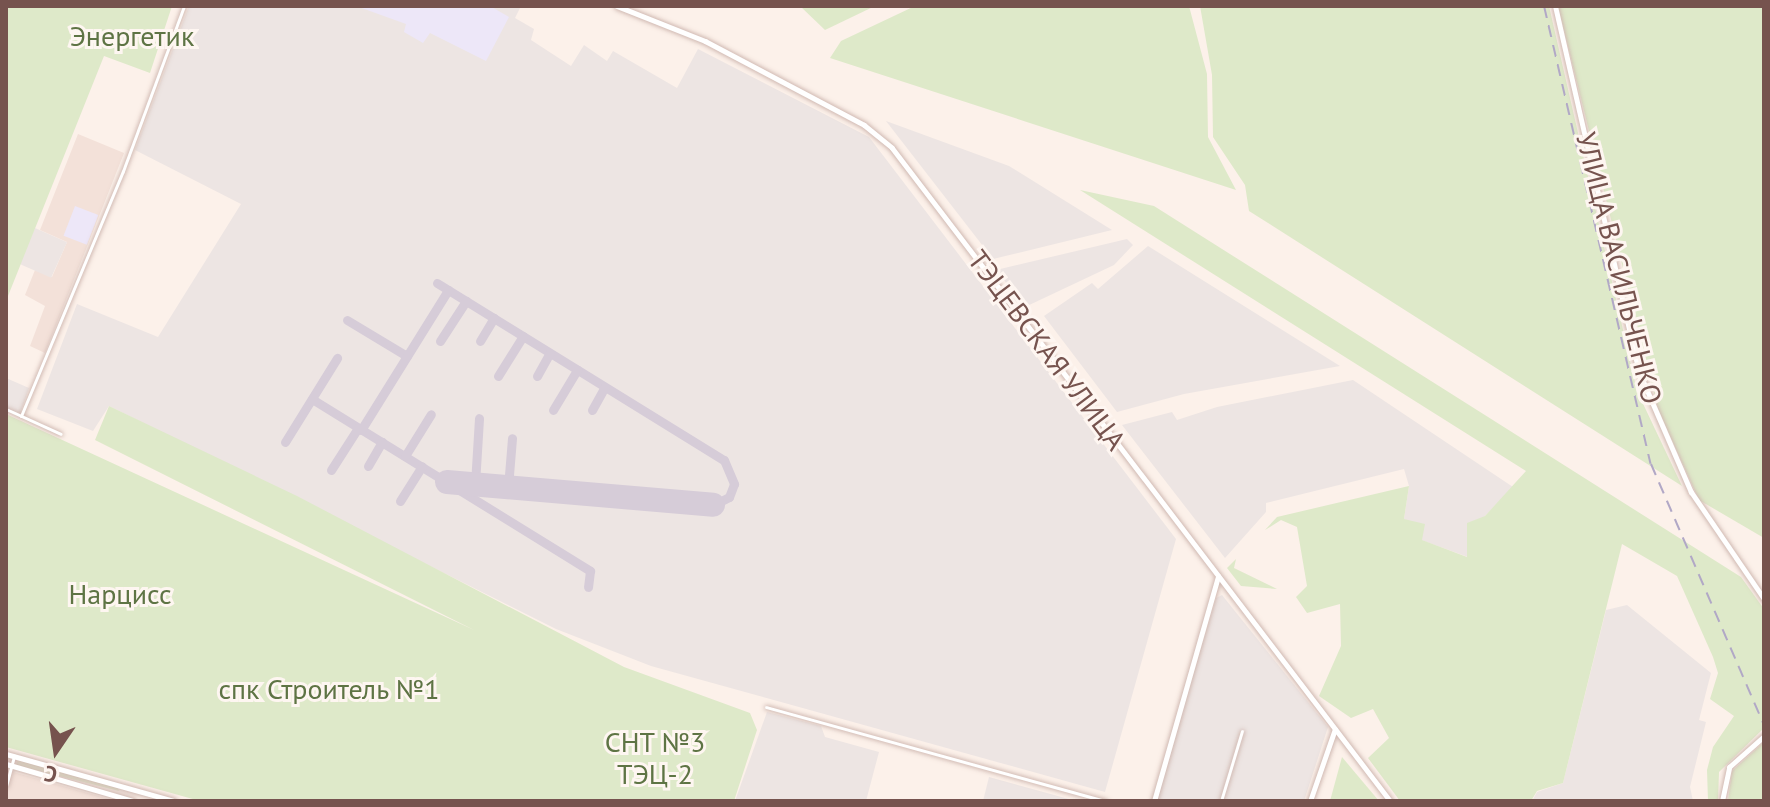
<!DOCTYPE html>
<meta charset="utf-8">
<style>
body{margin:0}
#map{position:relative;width:1770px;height:807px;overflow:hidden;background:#fcf1ea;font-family:"PT Sans",sans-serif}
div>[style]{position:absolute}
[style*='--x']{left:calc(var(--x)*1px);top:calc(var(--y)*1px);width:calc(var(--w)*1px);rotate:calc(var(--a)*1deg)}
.residential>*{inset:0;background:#f3e1d9}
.industrial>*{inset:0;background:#ede5e3;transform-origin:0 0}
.education>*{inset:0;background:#ede7f8;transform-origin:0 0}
.green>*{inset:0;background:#dee9c9}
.taxiway>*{height:9px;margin:-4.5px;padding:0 4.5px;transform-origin:4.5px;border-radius:4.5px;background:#d6ccd8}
.runway>*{height:24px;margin:-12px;padding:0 12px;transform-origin:12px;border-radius:12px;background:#d6ccd8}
.roads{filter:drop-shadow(0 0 2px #d0b9b2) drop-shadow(0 0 2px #d0b9b2)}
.street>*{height:3px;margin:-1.5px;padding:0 1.5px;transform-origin:1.5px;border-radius:1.5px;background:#fff}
.secondary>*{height:5px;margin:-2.5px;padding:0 2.5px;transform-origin:2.5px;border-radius:2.5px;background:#fff}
.rail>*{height:2px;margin-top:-1px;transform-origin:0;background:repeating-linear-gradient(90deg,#b1a8c6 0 12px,transparent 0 20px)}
span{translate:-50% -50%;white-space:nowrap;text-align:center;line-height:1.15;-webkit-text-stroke:6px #fef6f1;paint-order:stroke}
.park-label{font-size:28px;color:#5e7444}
.street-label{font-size:28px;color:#76534e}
.frame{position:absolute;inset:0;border:8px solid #76534e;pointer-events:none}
.north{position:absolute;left:16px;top:711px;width:80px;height:80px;-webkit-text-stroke:6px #fef6f1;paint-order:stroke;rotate:193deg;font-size:22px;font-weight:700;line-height:32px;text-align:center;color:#76534e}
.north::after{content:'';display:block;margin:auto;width:28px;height:36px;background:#76534e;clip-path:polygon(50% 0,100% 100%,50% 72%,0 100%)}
</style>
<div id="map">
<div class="residential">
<div style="clip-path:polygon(78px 134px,124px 153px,45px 353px,30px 346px,45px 306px,25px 295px,35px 270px,52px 277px,67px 242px,40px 230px)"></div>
<div style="clip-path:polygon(6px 770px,116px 801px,6px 801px)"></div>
</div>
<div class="industrial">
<div style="clip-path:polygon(189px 6px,521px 6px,515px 18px,534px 29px,531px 40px,571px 66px,584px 45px,607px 61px,613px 51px,677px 88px,698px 49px,869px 137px,1176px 539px,1105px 792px,651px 666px,556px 629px,109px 406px,93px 431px,37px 409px,77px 304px,158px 337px,241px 204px,135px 150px)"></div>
<div style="clip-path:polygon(886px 121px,1009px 166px,1112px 230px,993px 259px)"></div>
<div style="left:35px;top:228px;width:35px;height:39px;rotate:24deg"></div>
<div style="clip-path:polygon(1127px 239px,1133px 245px,1114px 265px,1025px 307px,996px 270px)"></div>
<div style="clip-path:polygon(1148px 246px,1340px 366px,1184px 394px,1117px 412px,1044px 316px,1092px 283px,1098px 289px)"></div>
<div style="clip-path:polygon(6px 378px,29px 388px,20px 414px,6px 408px)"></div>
<div style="clip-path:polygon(1353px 380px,1513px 487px,1485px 516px,1468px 557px,1421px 540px,1404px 519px,1409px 486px,1404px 469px,1266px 503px,1266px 512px,1225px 558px,1122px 425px,1172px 412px,1177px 420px,1217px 407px)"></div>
<div style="clip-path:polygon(1222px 595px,1328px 727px,1304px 801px,1156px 799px,1216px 598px)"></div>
<div style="clip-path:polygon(1627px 605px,1711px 673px,1699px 720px,1706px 722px,1690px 787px,1693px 801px,1532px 801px,1537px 792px,1563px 783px,1606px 610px)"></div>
<div style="clip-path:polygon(767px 712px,821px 726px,825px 737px,879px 752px,866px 801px,735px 801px)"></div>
<div style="clip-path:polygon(989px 777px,1076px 801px,983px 801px)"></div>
</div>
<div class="education">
<div style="clip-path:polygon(356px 6px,490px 6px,509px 17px,486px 61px,430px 33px,423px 43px,404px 32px,406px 24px)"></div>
<div style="left:75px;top:206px;width:25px;height:32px;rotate:21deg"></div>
</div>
<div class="green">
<div style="clip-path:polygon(6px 6px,172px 6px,150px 73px,104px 56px,6px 301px)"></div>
<div style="clip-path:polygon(800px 6px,875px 6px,825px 30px)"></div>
<div style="clip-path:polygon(915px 6px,1189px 6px,1207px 74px,1208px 137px,1236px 190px,830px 58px,841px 41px)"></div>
<div style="clip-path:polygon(1200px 6px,1549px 6px,1637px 391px,1682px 486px,1249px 211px,1245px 185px,1213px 137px,1212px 75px)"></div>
<div style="clip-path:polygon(1558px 6px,1764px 6px,1764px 538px,1699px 500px,1658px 409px)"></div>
<div style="clip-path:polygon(1080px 190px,1154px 206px,1741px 577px,1764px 609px,1764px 728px,1719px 772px,1718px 801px,1708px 801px,1707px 770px,1713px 747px,1734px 716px,1710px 699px,1718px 673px,1713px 657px,1677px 576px,1622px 544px,1563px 783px,1537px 791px,1531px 801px,1400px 801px,1368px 758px,1389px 738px,1373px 709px,1351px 718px,1319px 696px,1341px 646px,1340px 604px,1307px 613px,1296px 597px,1307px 586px,1297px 527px,1281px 520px,1265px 530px,1277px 517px,1409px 486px,1404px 519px,1425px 524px,1422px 540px,1467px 557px,1467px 523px,1485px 516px,1526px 471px)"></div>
<div style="clip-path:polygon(109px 406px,297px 496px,624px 667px,750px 713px,757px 730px,734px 801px,200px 801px,6px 747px,6px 414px,474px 630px,95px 440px)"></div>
<div style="clip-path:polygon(1236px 559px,1234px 568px,1277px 589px,1241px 586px,1227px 568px)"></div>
<div style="clip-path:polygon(1764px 742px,1764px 801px,1728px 801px,1732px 771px)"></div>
<div style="clip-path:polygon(1342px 757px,1379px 801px,1330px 801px)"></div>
<div style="clip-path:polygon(18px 759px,118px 788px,119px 791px,16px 765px)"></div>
</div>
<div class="taxiway">
<div style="--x:437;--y:283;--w:337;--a:31.7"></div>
<div style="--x:724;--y:460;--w:26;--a:67"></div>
<div style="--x:734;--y:484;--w:14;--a:111"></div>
<div style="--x:729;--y:497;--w:18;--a:153"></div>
<div style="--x:347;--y:320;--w:70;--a:31"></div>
<div style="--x:440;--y:341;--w:48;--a:-57"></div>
<div style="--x:480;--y:341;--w:27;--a:-59"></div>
<div style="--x:498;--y:376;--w:47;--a:-58"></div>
<div style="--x:537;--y:376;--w:26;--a:-61"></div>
<div style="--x:312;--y:399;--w:327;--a:31.7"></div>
<div style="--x:590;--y:571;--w:16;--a:97"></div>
<div style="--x:553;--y:410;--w:47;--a:-59"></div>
<div style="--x:592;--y:410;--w:26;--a:-61"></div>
<div style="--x:361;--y:430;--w:165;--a:-58.1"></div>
<div style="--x:285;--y:442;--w:99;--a:-58.2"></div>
<div style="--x:405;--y:456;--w:49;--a:-58.2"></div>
<div style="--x:368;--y:466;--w:28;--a:-60"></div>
<div style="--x:331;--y:470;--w:50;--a:-57.3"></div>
<div style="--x:475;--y:484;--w:66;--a:-86.5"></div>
<div style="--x:508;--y:487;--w:49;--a:-85.3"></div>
<div style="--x:400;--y:501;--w:41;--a:-57.8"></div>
</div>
<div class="runway">
<div style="--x:447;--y:482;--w:267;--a:4.9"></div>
</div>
<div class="roads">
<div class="street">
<div style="--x:6;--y:409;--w:60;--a:24.4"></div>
<div style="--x:21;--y:416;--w:265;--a:-67.4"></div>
<div style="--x:123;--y:171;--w:176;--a:-69.7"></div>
<div style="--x:766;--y:707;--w:353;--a:15.5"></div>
<div style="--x:6;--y:786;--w:31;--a:-75"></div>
<div style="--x:1221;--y:801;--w:73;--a:-73.3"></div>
</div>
<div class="secondary">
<div style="--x:617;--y:6;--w:95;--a:21.7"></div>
<div style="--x:705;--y:41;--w:180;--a:27.8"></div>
<div style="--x:864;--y:125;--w:36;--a:39"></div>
<div style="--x:892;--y:148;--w:821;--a:52.67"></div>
<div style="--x:1555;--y:6;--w:376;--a:77.1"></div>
<div style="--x:1639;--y:372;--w:131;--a:66.6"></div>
<div style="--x:1691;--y:492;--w:130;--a:55.7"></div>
<div style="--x:6;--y:754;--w:174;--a:15.6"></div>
<div style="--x:6;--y:764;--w:132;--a:16.2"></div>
<div style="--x:1154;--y:801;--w:234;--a:-74.1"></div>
<div style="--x:1310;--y:801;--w:76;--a:-70.9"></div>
<div style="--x:1722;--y:801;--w:35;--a:-78"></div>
<div style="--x:1729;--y:767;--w:47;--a:-41.5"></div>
</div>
</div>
<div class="rail">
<div style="--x:1544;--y:6;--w:470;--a:76.9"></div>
<div style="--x:1651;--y:464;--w:284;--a:66.6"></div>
</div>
<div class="park-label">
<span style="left:132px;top:36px">Энергетик</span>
<span style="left:120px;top:594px">Нарцисс</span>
<span style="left:329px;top:689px">спк Строитель №1</span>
<span style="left:655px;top:758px">СНТ №3<br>ТЭЦ-2</span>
</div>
<div class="street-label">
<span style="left:1619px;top:268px;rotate:76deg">УЛИЦА ВАСИЛЬЧЕНКО</span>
<span style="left:1047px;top:350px;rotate:53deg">ТЭЦЕВСКАЯ УЛИЦА</span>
</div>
<div class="frame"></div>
<div class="north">С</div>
</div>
